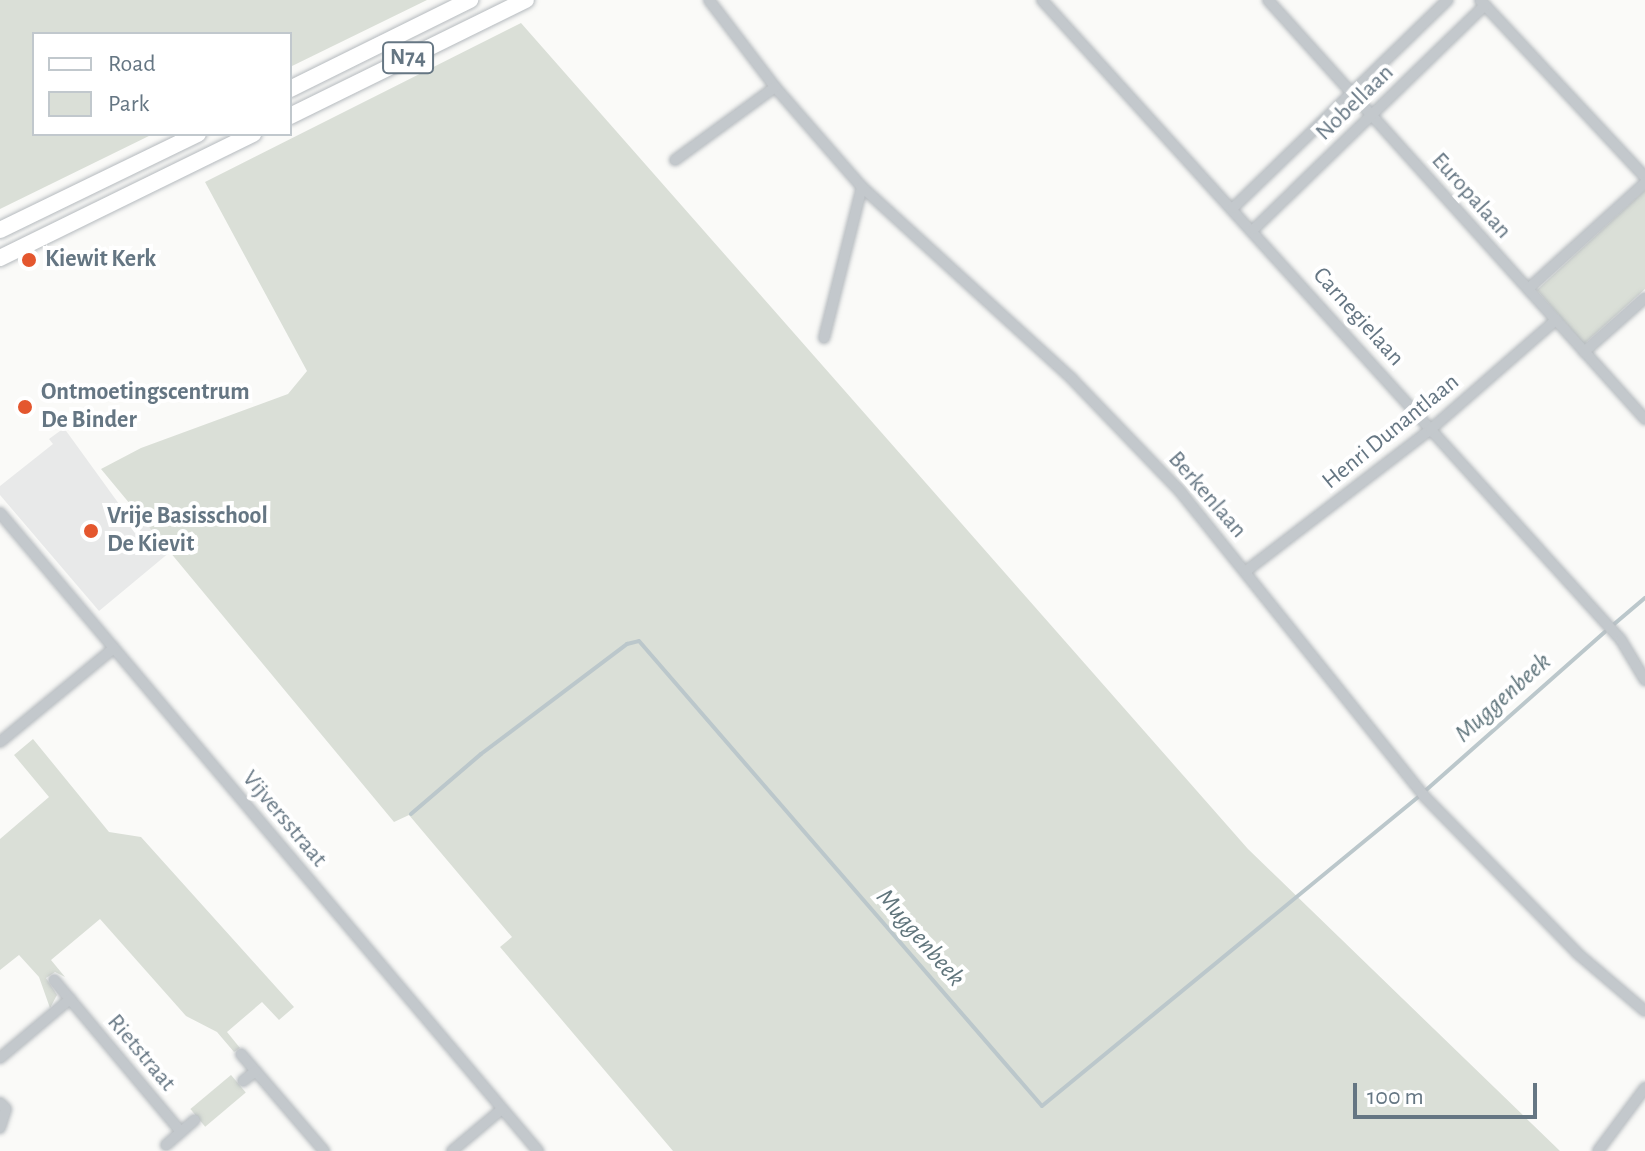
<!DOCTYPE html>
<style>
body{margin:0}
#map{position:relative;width:1645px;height:1151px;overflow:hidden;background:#fafaf8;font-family:"Alegreya Sans",sans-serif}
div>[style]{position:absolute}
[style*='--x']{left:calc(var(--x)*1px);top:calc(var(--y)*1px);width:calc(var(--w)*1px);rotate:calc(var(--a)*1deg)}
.built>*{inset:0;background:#e8e9e9}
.green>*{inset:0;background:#dadfd7;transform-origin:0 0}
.stream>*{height:4px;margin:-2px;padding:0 2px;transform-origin:2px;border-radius:2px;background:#bbc7cb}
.roads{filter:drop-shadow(0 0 2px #b5babe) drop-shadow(0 0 2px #b5babe)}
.street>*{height:10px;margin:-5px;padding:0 5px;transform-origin:5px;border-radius:5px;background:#c3c8cc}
.primary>*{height:16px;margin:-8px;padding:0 8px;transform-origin:8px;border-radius:8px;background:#fff}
.dots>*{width:22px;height:22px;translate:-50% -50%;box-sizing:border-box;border:4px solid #fff;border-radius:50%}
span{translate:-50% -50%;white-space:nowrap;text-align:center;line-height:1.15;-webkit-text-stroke:8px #fff;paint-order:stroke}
.shield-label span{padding:2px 6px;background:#fff;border:2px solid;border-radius:6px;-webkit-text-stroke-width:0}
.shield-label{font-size:22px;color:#657683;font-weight:700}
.street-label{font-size:24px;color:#657683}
.poi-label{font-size:24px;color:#657683;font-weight:700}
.left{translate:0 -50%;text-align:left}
.water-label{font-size:26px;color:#60757c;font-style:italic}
.legend{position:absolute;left:32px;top:32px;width:260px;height:104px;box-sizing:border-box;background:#fff;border:2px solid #c1c8cd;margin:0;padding:10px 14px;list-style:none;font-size:24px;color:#657683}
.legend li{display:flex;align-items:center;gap:16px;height:40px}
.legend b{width:40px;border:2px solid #c1c8cd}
.scale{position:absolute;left:1353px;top:1083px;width:184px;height:36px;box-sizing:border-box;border:4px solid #657683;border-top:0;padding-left:10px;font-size:24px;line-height:28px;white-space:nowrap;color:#657683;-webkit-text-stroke:6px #fff;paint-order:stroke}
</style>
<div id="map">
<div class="built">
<div style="clip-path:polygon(64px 428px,127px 515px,136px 509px,170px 552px,99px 611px,0 495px,0 486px,53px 444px,49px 439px)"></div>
</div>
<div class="green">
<div style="clip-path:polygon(0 0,427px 0,290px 67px,290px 34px,34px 34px,34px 134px,153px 134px,0 209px)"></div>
<div style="clip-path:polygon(521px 23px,1248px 849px,1560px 1151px,673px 1151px,500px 947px,512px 937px,409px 815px,394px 822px,101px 469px,141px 448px,288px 394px,307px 371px,205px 182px)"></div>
<div style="clip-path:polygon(1645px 190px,1645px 289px,1584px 344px,1537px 290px)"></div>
<div style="clip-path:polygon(33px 739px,109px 832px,141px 837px,294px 1007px,279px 1020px,262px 1002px,227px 1032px,240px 1048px,234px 1052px,217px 1032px,186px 1016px,100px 919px,51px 960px,65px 977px,55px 972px,46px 978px,57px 995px,50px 1008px,39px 977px,19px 955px,0 970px,0 839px,49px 797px,14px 755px)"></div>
<div style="left:231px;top:1075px;width:23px;height:53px;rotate:50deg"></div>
</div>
<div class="stream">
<div style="--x:1613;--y:625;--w:42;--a:-40.2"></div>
<div style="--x:1425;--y:791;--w:240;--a:-41.5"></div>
<div style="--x:411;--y:814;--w:92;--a:-40.6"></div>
<div style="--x:481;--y:754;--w:183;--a:-37"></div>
<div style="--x:627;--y:644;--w:12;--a:-14"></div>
<div style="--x:639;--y:641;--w:615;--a:49.09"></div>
<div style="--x:1042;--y:1106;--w:488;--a:-39.4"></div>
</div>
<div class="roads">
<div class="street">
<div style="--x:709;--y:0;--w:109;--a:52.8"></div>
<div style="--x:775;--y:87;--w:133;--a:49"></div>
<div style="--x:862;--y:187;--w:285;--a:42.4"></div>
<div style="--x:1072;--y:379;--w:154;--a:46.1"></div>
<div style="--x:1179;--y:490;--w:392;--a:51.3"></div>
<div style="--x:1424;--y:796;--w:219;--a:45.7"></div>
<div style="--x:1577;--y:953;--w:89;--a:40.5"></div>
<div style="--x:1042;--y:0;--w:863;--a:47.86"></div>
<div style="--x:1621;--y:640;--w:47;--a:59"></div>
<div style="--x:1268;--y:0;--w:564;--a:48.02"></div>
<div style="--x:1480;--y:0;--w:242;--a:47"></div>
<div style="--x:675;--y:160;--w:124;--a:-36.1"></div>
<div style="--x:1233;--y:208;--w:299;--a:-44.1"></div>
<div style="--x:1254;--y:229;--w:322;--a:-44.1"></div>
<div style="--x:1528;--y:289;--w:158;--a:-42.2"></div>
<div style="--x:824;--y:338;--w:156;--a:-75.9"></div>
<div style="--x:1584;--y:352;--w:81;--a:-41.5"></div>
<div style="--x:0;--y:513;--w:835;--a:49.86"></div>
<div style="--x:1246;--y:571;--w:233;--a:-37.5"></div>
<div style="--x:1431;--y:429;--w:166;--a:-41.1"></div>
<div style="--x:0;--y:742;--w:148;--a:-39.5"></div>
<div style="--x:54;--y:980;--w:198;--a:50.1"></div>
<div style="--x:241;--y:1054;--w:128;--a:49.4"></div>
<div style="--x:0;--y:1058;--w:92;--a:-40.1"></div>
<div style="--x:243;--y:1081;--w:16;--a:-38"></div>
<div style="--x:0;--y:1103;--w:8;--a:45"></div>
<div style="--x:6;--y:1109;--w:20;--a:108"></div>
<div style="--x:166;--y:1145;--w:38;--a:-41"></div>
<div style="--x:452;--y:1151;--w:65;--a:-40"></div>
<div style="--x:1598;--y:1151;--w:79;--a:-53.3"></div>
</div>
<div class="primary">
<div style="--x:290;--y:89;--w:201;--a:-26.3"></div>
<div style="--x:290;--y:116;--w:263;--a:-26.2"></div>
<div style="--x:0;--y:230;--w:220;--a:-25.9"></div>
<div style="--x:0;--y:258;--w:282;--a:-26.1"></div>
</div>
</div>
<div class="dots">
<div style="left:29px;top:260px;background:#e4572e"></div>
<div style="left:25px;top:407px;background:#e4572e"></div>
<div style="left:91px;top:531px;background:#e4572e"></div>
</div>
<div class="shield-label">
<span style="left:408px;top:58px">N74</span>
</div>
<div class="street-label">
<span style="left:1355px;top:103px;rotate:-44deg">Nobellaan</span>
<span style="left:1471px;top:196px;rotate:48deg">Europalaan</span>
<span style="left:1358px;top:317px;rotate:48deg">Carnegielaan</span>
<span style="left:1391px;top:432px;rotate:-39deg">Henri Dunantlaan</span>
<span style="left:1207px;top:495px;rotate:49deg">Berkenlaan</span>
<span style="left:284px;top:819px;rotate:50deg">Vijversstraat</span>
<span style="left:141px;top:1053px;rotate:50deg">Rietstraat</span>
</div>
<div class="poi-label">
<span class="left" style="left:45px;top:260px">Kiewit Kerk</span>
<span class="left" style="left:41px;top:407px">Ontmoetingscentrum<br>De Binder</span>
<span class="left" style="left:107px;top:531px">Vrije Basisschool<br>De Kievit</span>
</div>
<div class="water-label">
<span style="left:1503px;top:698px;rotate:-42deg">Muggenbeek</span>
<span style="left:920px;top:938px;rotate:49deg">Muggenbeek</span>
</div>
<ul class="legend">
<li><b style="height:10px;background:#fff"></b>Road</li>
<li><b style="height:22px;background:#dadfd7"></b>Park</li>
</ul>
<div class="scale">100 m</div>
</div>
